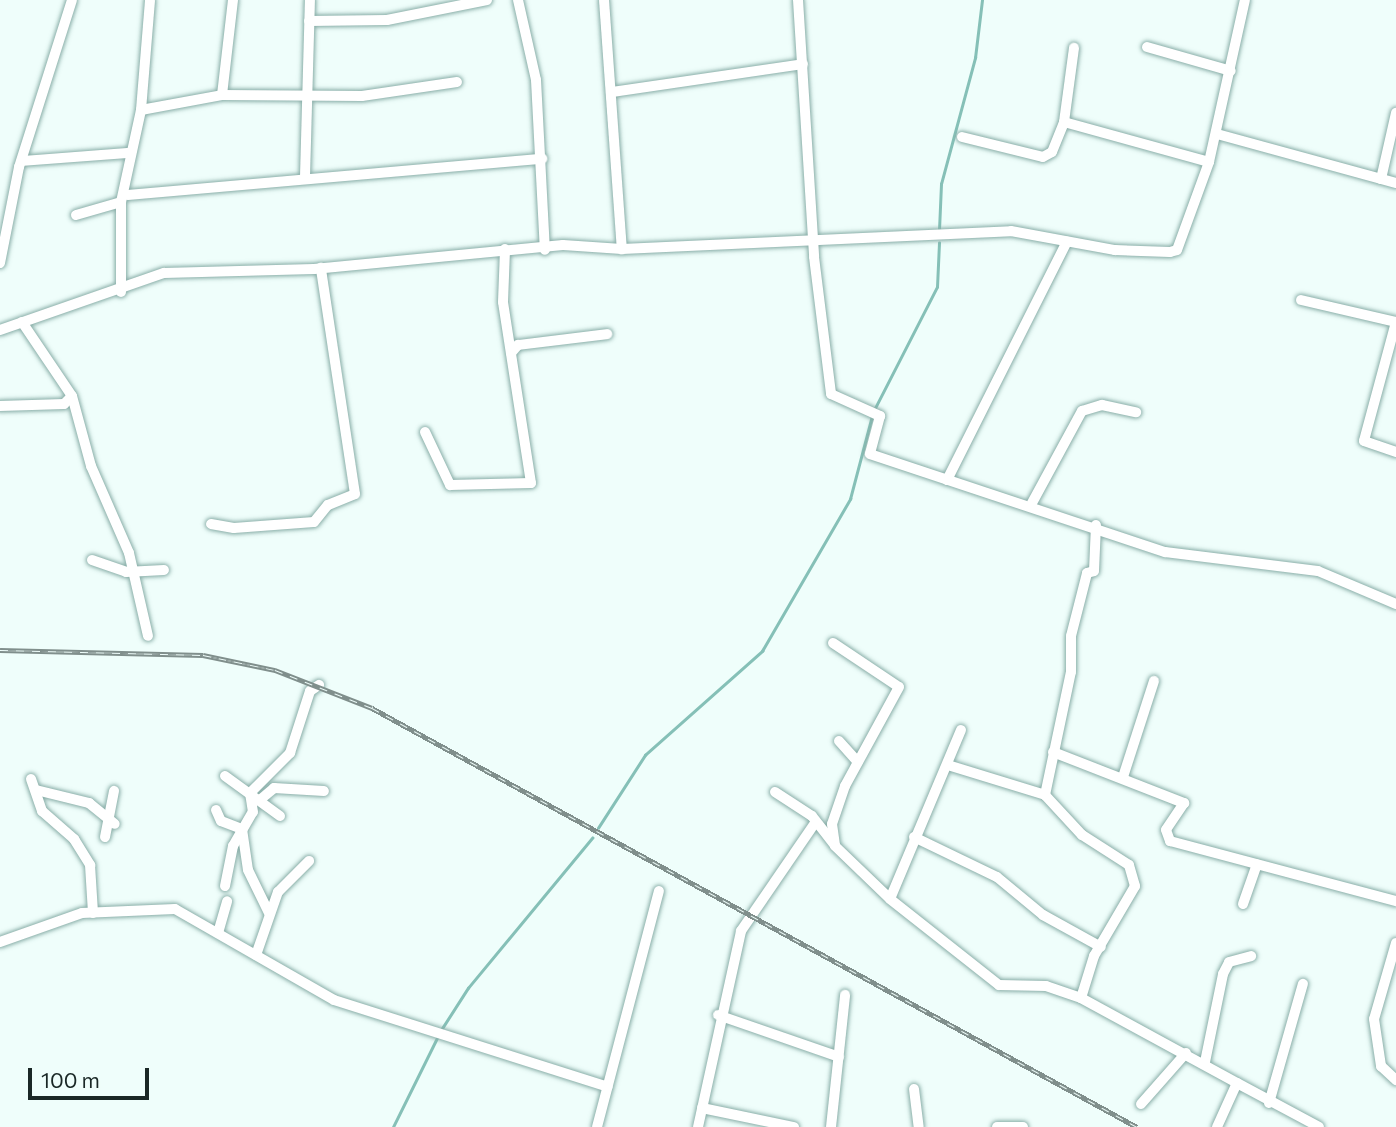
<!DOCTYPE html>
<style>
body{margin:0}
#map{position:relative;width:1396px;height:1127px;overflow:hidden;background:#effefb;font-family:Commissioner,sans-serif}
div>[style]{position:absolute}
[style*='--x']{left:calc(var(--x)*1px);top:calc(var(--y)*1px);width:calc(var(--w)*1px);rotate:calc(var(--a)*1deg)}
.stream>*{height:2.5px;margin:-1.25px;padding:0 1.25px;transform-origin:1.25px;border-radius:1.25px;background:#85c0b7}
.roads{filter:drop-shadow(0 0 2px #89aea8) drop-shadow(0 0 2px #89aea8)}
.minor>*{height:10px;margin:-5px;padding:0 5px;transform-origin:5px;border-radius:5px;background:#fff}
.rail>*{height:5px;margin-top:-2.5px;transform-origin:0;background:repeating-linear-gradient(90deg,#effefb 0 8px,#808f8c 0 16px);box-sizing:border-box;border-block:2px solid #808f8c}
span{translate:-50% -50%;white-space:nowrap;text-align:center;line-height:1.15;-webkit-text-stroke:5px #effefb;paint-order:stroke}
.scale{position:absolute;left:28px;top:1068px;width:121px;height:32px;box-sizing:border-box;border:4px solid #1a2826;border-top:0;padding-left:9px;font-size:21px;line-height:24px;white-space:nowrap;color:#1a2826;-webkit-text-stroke:5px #effefb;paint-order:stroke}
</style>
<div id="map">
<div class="stream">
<div style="--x:939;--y:230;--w:46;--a:-87.5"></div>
<div style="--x:941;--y:184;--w:131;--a:-74.9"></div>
<div style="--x:975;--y:58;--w:58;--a:-83.1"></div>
<div style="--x:874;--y:410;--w:138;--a:-62.9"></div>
<div style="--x:937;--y:287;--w:44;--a:-87.4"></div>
<div style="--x:598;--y:828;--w:87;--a:-57.2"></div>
<div style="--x:645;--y:755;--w:157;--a:-41.6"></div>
<div style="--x:762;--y:651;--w:176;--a:-59.9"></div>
<div style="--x:850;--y:499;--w:86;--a:-75.2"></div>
<div style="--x:441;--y:1030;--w:50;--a:-57.3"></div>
<div style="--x:468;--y:988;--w:195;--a:-50.4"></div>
<div style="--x:393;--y:1127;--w:102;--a:-63.7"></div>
</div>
<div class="roads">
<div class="minor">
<div style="--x:518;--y:0;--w:82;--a:77.3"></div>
<div style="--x:536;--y:80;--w:170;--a:87"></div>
<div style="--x:604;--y:0;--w:250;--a:85.9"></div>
<div style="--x:622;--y:249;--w:389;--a:-2.6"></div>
<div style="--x:1011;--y:231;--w:106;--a:10.4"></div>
<div style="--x:1115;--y:250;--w:55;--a:2.1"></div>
<div style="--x:1170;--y:252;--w:7;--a:-16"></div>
<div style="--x:1177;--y:250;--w:94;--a:-70"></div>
<div style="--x:1209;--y:162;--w:166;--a:-77.5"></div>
<div style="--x:798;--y:0;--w:257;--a:86.4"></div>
<div style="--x:814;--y:257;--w:138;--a:82.9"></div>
<div style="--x:831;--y:394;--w:54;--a:24.2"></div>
<div style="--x:880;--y:416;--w:39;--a:105"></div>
<div style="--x:870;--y:454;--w:311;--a:18.4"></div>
<div style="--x:1165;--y:552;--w:154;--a:7.1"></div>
<div style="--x:1318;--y:571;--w:85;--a:22.9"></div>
<div style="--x:309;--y:21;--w:78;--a:-0.7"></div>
<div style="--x:387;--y:20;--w:102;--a:-11.3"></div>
<div style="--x:1147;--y:47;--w:87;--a:15.9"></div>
<div style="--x:612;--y:92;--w:193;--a:-8.3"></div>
<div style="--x:222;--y:95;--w:96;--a:-83.4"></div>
<div style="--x:141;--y:110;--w:82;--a:-10.5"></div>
<div style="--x:222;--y:95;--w:140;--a:0.4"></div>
<div style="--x:362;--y:96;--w:96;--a:-8.4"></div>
<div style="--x:1064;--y:122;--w:150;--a:15.4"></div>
<div style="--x:1217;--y:134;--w:186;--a:15.3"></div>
<div style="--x:962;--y:137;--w:83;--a:13.9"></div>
<div style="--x:1043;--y:157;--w:10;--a:-29"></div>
<div style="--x:1052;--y:152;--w:32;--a:-68"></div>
<div style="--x:1064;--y:122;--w:75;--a:-82.3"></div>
<div style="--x:22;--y:161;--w:107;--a:-4.3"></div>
<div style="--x:305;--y:177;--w:177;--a:-88.4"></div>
<div style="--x:1381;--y:179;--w:68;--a:-77.2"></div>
<div style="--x:127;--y:195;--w:417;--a:-5"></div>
<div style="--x:76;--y:215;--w:47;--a:-16.1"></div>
<div style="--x:0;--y:263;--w:98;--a:-78.8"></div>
<div style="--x:19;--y:167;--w:175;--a:-72.4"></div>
<div style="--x:121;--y:292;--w:90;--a:-90"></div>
<div style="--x:121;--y:202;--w:94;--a:-77.7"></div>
<div style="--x:141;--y:110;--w:110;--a:-85.3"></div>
<div style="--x:1301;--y:300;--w:98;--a:13"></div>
<div style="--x:22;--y:322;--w:89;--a:56"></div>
<div style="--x:72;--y:396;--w:73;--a:74.8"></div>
<div style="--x:91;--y:466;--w:95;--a:66.4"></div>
<div style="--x:129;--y:553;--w:85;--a:77.1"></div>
<div style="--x:1396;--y:322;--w:123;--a:105.1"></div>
<div style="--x:1364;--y:441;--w:34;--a:19"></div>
<div style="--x:0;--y:330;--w:174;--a:-19.2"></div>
<div style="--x:164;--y:273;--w:150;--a:-1.5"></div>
<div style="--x:314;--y:269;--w:250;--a:-5.5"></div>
<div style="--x:563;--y:245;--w:59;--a:3.9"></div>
<div style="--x:511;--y:353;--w:11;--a:-49"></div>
<div style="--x:518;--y:345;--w:90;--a:-7"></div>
<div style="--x:0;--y:406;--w:64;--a:-1.8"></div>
<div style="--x:64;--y:404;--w:11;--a:-45"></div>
<div style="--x:425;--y:432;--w:59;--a:64.7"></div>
<div style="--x:450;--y:485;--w:81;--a:-1.4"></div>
<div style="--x:531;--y:483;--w:183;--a:-98.8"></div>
<div style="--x:503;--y:302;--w:53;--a:-87.8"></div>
<div style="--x:947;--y:480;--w:267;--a:-63.3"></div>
<div style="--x:1032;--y:503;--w:105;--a:-61.5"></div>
<div style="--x:1082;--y:411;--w:21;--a:-17"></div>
<div style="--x:1102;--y:405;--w:35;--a:12"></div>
<div style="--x:211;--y:524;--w:23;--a:10"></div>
<div style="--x:234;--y:528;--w:80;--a:-4.3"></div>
<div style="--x:314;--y:522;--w:22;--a:-51"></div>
<div style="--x:328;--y:505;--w:29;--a:-22"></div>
<div style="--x:355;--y:494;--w:229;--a:-98.6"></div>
<div style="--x:92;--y:560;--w:36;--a:19"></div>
<div style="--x:126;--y:572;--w:38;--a:-3"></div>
<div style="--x:833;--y:643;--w:79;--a:33.7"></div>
<div style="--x:899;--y:687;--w:113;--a:118.6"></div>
<div style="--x:845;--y:786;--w:40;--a:108.9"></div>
<div style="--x:832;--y:824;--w:22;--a:82"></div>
<div style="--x:835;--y:846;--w:76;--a:43.9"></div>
<div style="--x:961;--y:730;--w:183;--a:112.8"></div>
<div style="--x:890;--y:899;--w:139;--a:38.3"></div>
<div style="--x:999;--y:985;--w:47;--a:1.2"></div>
<div style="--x:1046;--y:986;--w:37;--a:19"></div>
<div style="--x:1081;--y:998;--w:178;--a:28.6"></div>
<div style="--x:839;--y:741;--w:28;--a:48"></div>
<div style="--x:1053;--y:752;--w:141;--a:21.3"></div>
<div style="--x:1184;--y:803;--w:32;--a:124"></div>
<div style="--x:1166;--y:830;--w:12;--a:70"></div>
<div style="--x:1170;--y:841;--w:234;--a:14.9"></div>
<div style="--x:951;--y:766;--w:98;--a:17.1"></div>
<div style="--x:225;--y:776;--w:68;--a:36"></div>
<div style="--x:1123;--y:777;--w:101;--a:-72.1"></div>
<div style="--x:31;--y:779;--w:34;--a:71"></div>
<div style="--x:42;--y:811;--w:43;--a:41.2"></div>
<div style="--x:74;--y:839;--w:31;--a:58"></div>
<div style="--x:90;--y:865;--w:48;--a:86.4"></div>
<div style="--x:36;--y:790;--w:55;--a:13.8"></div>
<div style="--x:89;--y:803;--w:33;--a:39"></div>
<div style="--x:775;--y:792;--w:44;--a:33"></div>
<div style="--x:812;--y:816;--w:37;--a:52"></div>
<div style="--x:261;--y:799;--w:17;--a:-40"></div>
<div style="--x:274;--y:788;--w:50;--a:3.4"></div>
<div style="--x:216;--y:810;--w:12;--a:66"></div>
<div style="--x:221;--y:821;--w:22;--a:21"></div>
<div style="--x:242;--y:829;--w:41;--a:81.7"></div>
<div style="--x:248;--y:870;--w:48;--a:64"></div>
<div style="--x:105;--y:837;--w:47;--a:-78.9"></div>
<div style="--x:914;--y:837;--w:92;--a:25.7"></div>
<div style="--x:997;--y:877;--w:60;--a:39.6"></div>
<div style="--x:1043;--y:915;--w:66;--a:28.9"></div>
<div style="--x:225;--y:886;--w:41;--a:-78.7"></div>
<div style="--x:233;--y:846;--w:39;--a:-60"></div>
<div style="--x:253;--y:812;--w:19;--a:-99"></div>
<div style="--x:250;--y:793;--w:57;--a:-45"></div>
<div style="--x:290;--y:753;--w:65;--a:-72.1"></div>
<div style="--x:310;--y:691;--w:11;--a:-34"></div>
<div style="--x:1243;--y:904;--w:42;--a:-70.7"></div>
<div style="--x:218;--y:933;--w:33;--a:-74"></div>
<div style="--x:0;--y:942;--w:87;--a:-19.5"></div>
<div style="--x:82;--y:913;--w:93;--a:-2.5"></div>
<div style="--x:175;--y:909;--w:183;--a:29.8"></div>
<div style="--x:334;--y:1000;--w:287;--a:17.6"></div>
<div style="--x:1396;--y:943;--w:79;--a:106.1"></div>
<div style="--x:1374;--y:1019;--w:48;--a:81.5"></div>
<div style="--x:1381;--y:1066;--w:21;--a:43"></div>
<div style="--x:256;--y:955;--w:67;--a:-70.8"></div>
<div style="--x:278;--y:892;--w:44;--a:-45"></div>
<div style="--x:1081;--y:998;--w:44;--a:-72.8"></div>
<div style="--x:1094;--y:956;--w:81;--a:-59.6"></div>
<div style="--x:1135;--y:886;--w:22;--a:-106"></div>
<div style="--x:1129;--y:865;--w:56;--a:-147.4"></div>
<div style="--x:1082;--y:835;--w:54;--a:-132.8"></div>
<div style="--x:1045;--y:795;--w:126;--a:-78.1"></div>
<div style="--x:1071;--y:672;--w:36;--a:-90"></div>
<div style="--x:1071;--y:636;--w:65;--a:-75.7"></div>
<div style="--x:1087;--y:573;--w:7;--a:-16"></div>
<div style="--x:1094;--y:571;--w:46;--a:-87.5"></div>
<div style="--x:718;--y:1015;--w:128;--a:19.1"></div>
<div style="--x:1205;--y:1062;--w:90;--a:-78.4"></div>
<div style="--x:1223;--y:974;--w:13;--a:-63"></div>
<div style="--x:1229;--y:962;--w:23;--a:-15"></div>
<div style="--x:914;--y:1089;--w:38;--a:83"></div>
<div style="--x:1269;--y:1103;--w:124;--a:-74.1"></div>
<div style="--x:1141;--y:1104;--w:68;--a:-48.6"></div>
<div style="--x:702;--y:1108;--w:94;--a:11.7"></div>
<div style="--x:597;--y:1127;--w:244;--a:-75.3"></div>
<div style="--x:698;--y:1127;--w:201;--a:-77.6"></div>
<div style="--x:741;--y:931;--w:131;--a:-55.6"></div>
<div style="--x:831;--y:1127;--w:133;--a:-83.9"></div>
<div style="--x:997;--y:1127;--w:26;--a:0"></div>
<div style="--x:1217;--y:1127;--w:48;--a:-65.6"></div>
<div style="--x:1237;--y:1083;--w:93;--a:28.2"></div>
</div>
</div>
<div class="rail">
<div style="--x:0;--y:650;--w:203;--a:1.4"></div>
<div style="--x:203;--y:655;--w:74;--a:11.8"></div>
<div style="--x:275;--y:670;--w:104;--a:21.4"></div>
<div style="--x:372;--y:708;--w:872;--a:28.71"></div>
</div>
<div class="scale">100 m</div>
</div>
